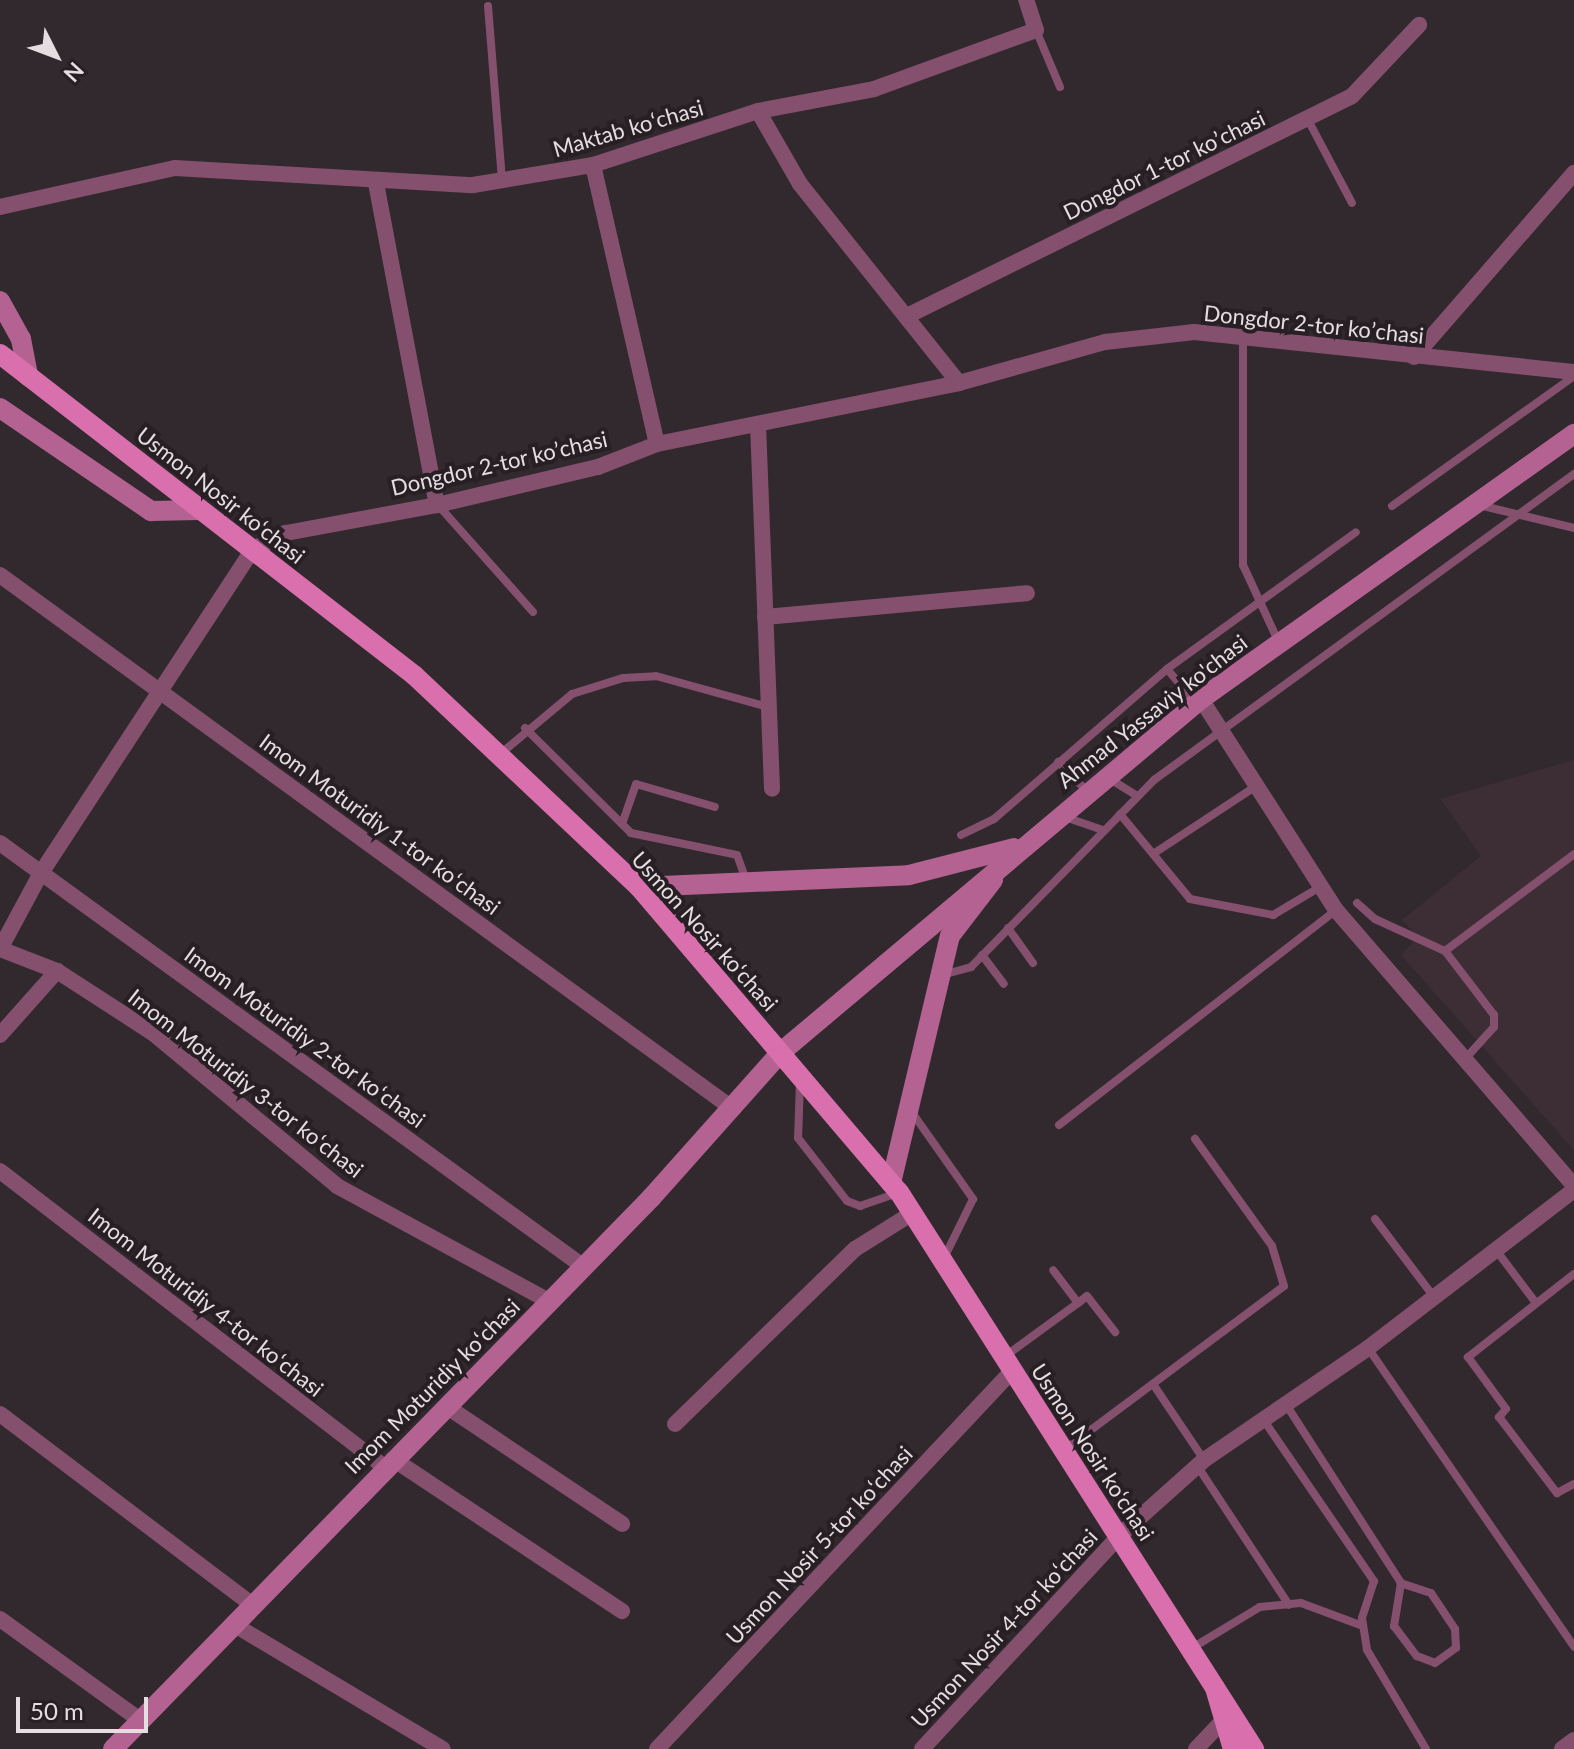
<!DOCTYPE html>
<meta charset="utf-8">
<style>
body{margin:0}
#map{position:relative;width:1574px;height:1749px;overflow:hidden;background:#31292d;font-family:Lato,sans-serif}
div>[style]{position:absolute}
[style*='--x']{left:calc(var(--x)*1px);top:calc(var(--y)*1px);width:calc(var(--w)*1px);rotate:calc(var(--a)*1deg)}
.built>*{inset:0;background:#3d2e36}
.lane>*{height:8px;margin:-4px;padding:0 4px;transform-origin:4px;border-radius:4px;background:#84506d}
.street>*{height:16px;margin:-8px;padding:0 8px;transform-origin:8px;border-radius:8px;background:#84506d}
.secondary>*{height:20px;margin:-10px;padding:0 10px;transform-origin:10px;border-radius:10px;background:#b46291}
.primary>*{height:20px;margin:-10px;padding:0 10px;transform-origin:10px;border-radius:10px;background:#d970ad}
span{translate:-50% -50%;white-space:nowrap;text-align:center;line-height:1.15;-webkit-text-stroke:8px #271f23;paint-order:stroke}
.street-label{font-size:22px;color:#e4dee1}
.north{position:absolute;left:16px;top:16px;width:80px;height:80px;-webkit-text-stroke:6px #271f23;paint-order:stroke;rotate:132deg;font-size:22px;font-weight:700;line-height:32px;text-align:center;color:#e4dee1}
.north::after{content:'';display:block;margin:auto;width:28px;height:36px;background:#e4dee1;clip-path:polygon(50% 0,100% 100%,50% 72%,0 100%)}
.scale{position:absolute;left:16px;top:1697px;width:132px;height:36px;box-sizing:border-box;border:4px solid #e4dee1;border-top:0;padding-left:10px;font-size:24px;line-height:28px;white-space:nowrap;color:#e4dee1;-webkit-text-stroke:6px #271f23;paint-order:stroke}
</style>
<div id="map">
<div class="built">
<div style="clip-path:polygon(1574px 760px,1574px 1150px,1401px 955px,1418px 937px,1402px 920px,1481px 856px,1440px 799px)"></div>
</div>
<div class="lane">
<div style="--x:488;--y:6;--w:176;--a:85.4"></div>
<div style="--x:1036;--y:30;--w:62;--a:67.2"></div>
<div style="--x:1307;--y:118;--w:96;--a:62.1"></div>
<div style="--x:1243;--y:338;--w:227;--a:90"></div>
<div style="--x:1243;--y:565;--w:86;--a:65.2"></div>
<div style="--x:438;--y:505;--w:143;--a:48.4"></div>
<div style="--x:1479;--y:505;--w:98;--a:13.6"></div>
<div style="--x:1392;--y:506;--w:224;--a:-35.5"></div>
<div style="--x:1167;--y:669;--w:43;--a:49.7"></div>
<div style="--x:525;--y:728;--w:149;--a:44.7"></div>
<div style="--x:631;--y:833;--w:108;--a:11.7"></div>
<div style="--x:737;--y:855;--w:29;--a:70"></div>
<div style="--x:499;--y:755;--w:95;--a:-39.9"></div>
<div style="--x:572;--y:694;--w:53;--a:-17.4"></div>
<div style="--x:623;--y:678;--w:33;--a:-3"></div>
<div style="--x:656;--y:676;--w:116;--a:15.5"></div>
<div style="--x:1058;--y:762;--w:41;--a:45"></div>
<div style="--x:1110;--y:779;--w:32;--a:32"></div>
<div style="--x:1120;--y:814;--w:110;--a:50.5"></div>
<div style="--x:1190;--y:899;--w:85;--a:10.9"></div>
<div style="--x:1273;--y:915;--w:55;--a:-30.8"></div>
<div style="--x:1062;--y:816;--w:43;--a:18.9"></div>
<div style="--x:622;--y:824;--w:42;--a:-70.7"></div>
<div style="--x:636;--y:784;--w:82;--a:16.2"></div>
<div style="--x:961;--y:835;--w:37;--a:-26"></div>
<div style="--x:994;--y:819;--w:229;--a:-40.9"></div>
<div style="--x:1167;--y:669;--w:233;--a:-35.9"></div>
<div style="--x:1153;--y:854;--w:123;--a:-33.4"></div>
<div style="--x:1357;--y:903;--w:24;--a:42"></div>
<div style="--x:1375;--y:919;--w:77;--a:24.6"></div>
<div style="--x:1008;--y:928;--w:43;--a:54.5"></div>
<div style="--x:982;--y:955;--w:36;--a:53"></div>
<div style="--x:942;--y:975;--w:30;--a:-15"></div>
<div style="--x:971;--y:967;--w:262;--a:-45.6"></div>
<div style="--x:1154;--y:780;--w:520;--a:-36.08"></div>
<div style="--x:1465;--y:1059;--w:43;--a:-47.8"></div>
<div style="--x:1494;--y:1027;--w:12;--a:-90"></div>
<div style="--x:1494;--y:1015;--w:81;--a:-127.4"></div>
<div style="--x:1445;--y:951;--w:161;--a:-36.9"></div>
<div style="--x:800;--y:1082;--w:56;--a:92"></div>
<div style="--x:798;--y:1138;--w:80;--a:52.1"></div>
<div style="--x:847;--y:1201;--w:14;--a:21"></div>
<div style="--x:860;--y:1206;--w:39;--a:-19"></div>
<div style="--x:911;--y:1111;--w:108;--a:54.8"></div>
<div style="--x:973;--y:1199;--w:66;--a:116.2"></div>
<div style="--x:1059;--y:1125;--w:351;--a:-37.8"></div>
<div style="--x:1375;--y:1219;--w:98;--a:52.9"></div>
<div style="--x:1496;--y:1250;--w:66;--a:53"></div>
<div style="--x:1574;--y:1274;--w:135;--a:141.9"></div>
<div style="--x:1468;--y:1357;--w:64;--a:53.8"></div>
<div style="--x:1506;--y:1409;--w:11;--a:131"></div>
<div style="--x:1499;--y:1417;--w:96;--a:52.7"></div>
<div style="--x:1557;--y:1493;--w:19;--a:-28"></div>
<div style="--x:1078;--y:1303;--w:11;--a:-38"></div>
<div style="--x:1087;--y:1296;--w:46;--a:52.1"></div>
<div style="--x:1368;--y:1348;--w:363;--a:55.4"></div>
<div style="--x:1004;--y:1357;--w:92;--a:-36.1"></div>
<div style="--x:1078;--y:1303;--w:41;--a:-127.1"></div>
<div style="--x:1153;--y:1384;--w:92;--a:56.1"></div>
<div style="--x:1287;--y:1406;--w:211;--a:57.2"></div>
<div style="--x:1401;--y:1583;--w:44;--a:99.2"></div>
<div style="--x:1394;--y:1626;--w:38;--a:53"></div>
<div style="--x:1417;--y:1656;--w:19;--a:21"></div>
<div style="--x:1435;--y:1663;--w:26;--a:-36"></div>
<div style="--x:1456;--y:1648;--w:19;--a:-93"></div>
<div style="--x:1455;--y:1629;--w:43;--a:-123.7"></div>
<div style="--x:1431;--y:1593;--w:32;--a:-162"></div>
<div style="--x:1265;--y:1422;--w:193;--a:55.6"></div>
<div style="--x:1374;--y:1581;--w:39;--a:108"></div>
<div style="--x:1362;--y:1618;--w:32;--a:81"></div>
<div style="--x:1367;--y:1650;--w:115;--a:59.2"></div>
<div style="--x:1064;--y:1450;--w:274;--a:-36.7"></div>
<div style="--x:1284;--y:1286;--w:42;--a:-106.7"></div>
<div style="--x:1272;--y:1246;--w:132;--a:-125.7"></div>
<div style="--x:1198;--y:1467;--w:165;--a:56.6"></div>
<div style="--x:1192;--y:1648;--w:79;--a:-31.1"></div>
<div style="--x:1260;--y:1607;--w:41;--a:-5.6"></div>
<div style="--x:1301;--y:1603;--w:66;--a:20.4"></div>
</div>
<div class="street">
<div style="--x:758;--y:111;--w:84;--a:60.1"></div>
<div style="--x:800;--y:184;--w:255;--a:51.4"></div>
<div style="--x:593;--y:165;--w:286;--a:77.1"></div>
<div style="--x:376;--y:183;--w:328;--a:79.3"></div>
<div style="--x:0;--y:207;--w:179;--a:-12.6"></div>
<div style="--x:175;--y:168;--w:298;--a:3.3"></div>
<div style="--x:473;--y:185;--w:122;--a:-9.5"></div>
<div style="--x:593;--y:165;--w:174;--a:-18.1"></div>
<div style="--x:758;--y:111;--w:118;--a:-10.7"></div>
<div style="--x:874;--y:89;--w:172;--a:-20"></div>
<div style="--x:1036;--y:30;--w:32;--a:-108"></div>
<div style="--x:907;--y:316;--w:496;--a:-26.3"></div>
<div style="--x:1352;--y:96;--w:98;--a:-46.7"></div>
<div style="--x:1414;--y:357;--w:244;--a:-49"></div>
<div style="--x:758;--y:424;--w:365;--a:87.8"></div>
<div style="--x:0;--y:575;--w:907;--a:36.07"></div>
<div style="--x:765;--y:617;--w:263;--a:-5.2"></div>
<div style="--x:1201;--y:699;--w:250;--a:57.4"></div>
<div style="--x:1336;--y:910;--w:364;--a:49.2"></div>
<div style="--x:0;--y:843;--w:722;--a:35.98"></div>
<div style="--x:0;--y:949;--w:86;--a:-61.7"></div>
<div style="--x:41;--y:873;--w:386;--a:-56.8"></div>
<div style="--x:252;--y:550;--w:38;--a:-27"></div>
<div style="--x:286;--y:533;--w:154;--a:-10.5"></div>
<div style="--x:437;--y:505;--w:165;--a:-13.3"></div>
<div style="--x:598;--y:467;--w:63;--a:-21.3"></div>
<div style="--x:657;--y:444;--w:308;--a:-11.4"></div>
<div style="--x:959;--y:383;--w:152;--a:-15.7"></div>
<div style="--x:1105;--y:342;--w:90;--a:-6.4"></div>
<div style="--x:1194;--y:332;--w:382;--a:6"></div>
<div style="--x:0;--y:949;--w:61;--a:21.1"></div>
<div style="--x:57;--y:971;--w:114;--a:32.9"></div>
<div style="--x:153;--y:1033;--w:239;--a:39.7"></div>
<div style="--x:337;--y:1186;--w:241;--a:28.5"></div>
<div style="--x:0;--y:1035;--w:86;--a:-48.3"></div>
<div style="--x:0;--y:1171;--w:486;--a:37.6"></div>
<div style="--x:446;--y:1406;--w:212;--a:33.8"></div>
<div style="--x:0;--y:1414;--w:315;--a:37.1"></div>
<div style="--x:675;--y:1424;--w:251;--a:-44.2"></div>
<div style="--x:855;--y:1249;--w:66;--a:-32"></div>
<div style="--x:393;--y:1459;--w:275;--a:33.6"></div>
<div style="--x:0;--y:1619;--w:173;--a:35.8"></div>
<div style="--x:233;--y:1624;--w:244;--a:30.8"></div>
<div style="--x:657;--y:1749;--w:519;--a:-46.8"></div>
<div style="--x:922;--y:1749;--w:290;--a:-47.2"></div>
<div style="--x:1119;--y:1536;--w:114;--a:-41.8"></div>
<div style="--x:1204;--y:1460;--w:199;--a:-34.3"></div>
<div style="--x:1368;--y:1348;--w:260;--a:-37.5"></div>
<div style="--x:1196;--y:1749;--w:50;--a:-46.6"></div>
<div style="--x:1562;--y:1749;--w:15;--a:-37"></div>
</div>
<div class="secondary">
<div style="--x:0;--y:301;--w:43;--a:61.1"></div>
<div style="--x:21;--y:339;--w:38;--a:79"></div>
<div style="--x:0;--y:408;--w:183;--a:34.3"></div>
<div style="--x:151;--y:511;--w:48;--a:-1.2"></div>
<div style="--x:639;--y:887;--w:270;--a:-2.5"></div>
<div style="--x:909;--y:875;--w:108;--a:-14.4"></div>
<div style="--x:891;--y:1183;--w:254;--a:-76.6"></div>
<div style="--x:950;--y:936;--w:71;--a:-52.5"></div>
<div style="--x:113;--y:1749;--w:770;--a:-45.68"></div>
<div style="--x:651;--y:1198;--w:194;--a:-48.3"></div>
<div style="--x:780;--y:1053;--w:550;--a:-40.06"></div>
<div style="--x:1201;--y:699;--w:458;--a:-35.4"></div>
</div>
<div class="primary">
<div style="--x:0;--y:354;--w:524;--a:37.79"></div>
<div style="--x:414;--y:675;--w:309;--a:43.3"></div>
<div style="--x:639;--y:887;--w:401;--a:49.6"></div>
<div style="--x:899;--y:1192;--w:661;--a:57.49"></div>
<div style="--x:1215;--y:1688;--w:64;--a:73.6"></div>
</div>
<div class="street-label">
<span style="left:628px;top:128px;rotate:-16deg">Maktab koʻchasi</span>
<span style="left:1164px;top:165px;rotate:-26deg">Dongdor 1-tor koʼchasi</span>
<span style="left:1314px;top:324px;rotate:6deg">Dongdor 2-tor koʼchasi</span>
<span style="left:499px;top:463px;rotate:-13deg">Dongdor 2-tor koʼchasi</span>
<span style="left:221px;top:495px;rotate:38deg">Usmon Nosir ko‘chasi</span>
<span style="left:1152px;top:711px;rotate:-38deg">Ahmad Yassaviy ko'chasi</span>
<span style="left:380px;top:824px;rotate:36deg">Imom Moturidiy 1-tor koʻchasi</span>
<span style="left:705px;top:931px;rotate:48deg">Usmon Nosir ko‘chasi</span>
<span style="left:305px;top:1037px;rotate:36deg">Imom Moturidiy 2-tor koʻchasi</span>
<span style="left:246px;top:1083px;rotate:38deg">Imom Moturidiy 3-tor koʻchasi</span>
<span style="left:206px;top:1302px;rotate:38deg">Imom Moturidiy 4-tor koʻchasi</span>
<span style="left:432px;top:1386px;rotate:-45deg">Imom Moturidiy koʻchasi</span>
<span style="left:1093px;top:1452px;rotate:57deg">Usmon Nosir ko‘chasi</span>
<span style="left:819px;top:1545px;rotate:-47deg">Usmon Nosir 5-tor koʻchasi</span>
<span style="left:1004px;top:1628px;rotate:-47deg">Usmon Nosir 4-tor koʻchasi</span>
</div>
<div class="north">N</div>
<div class="scale">50 m</div>
</div>
